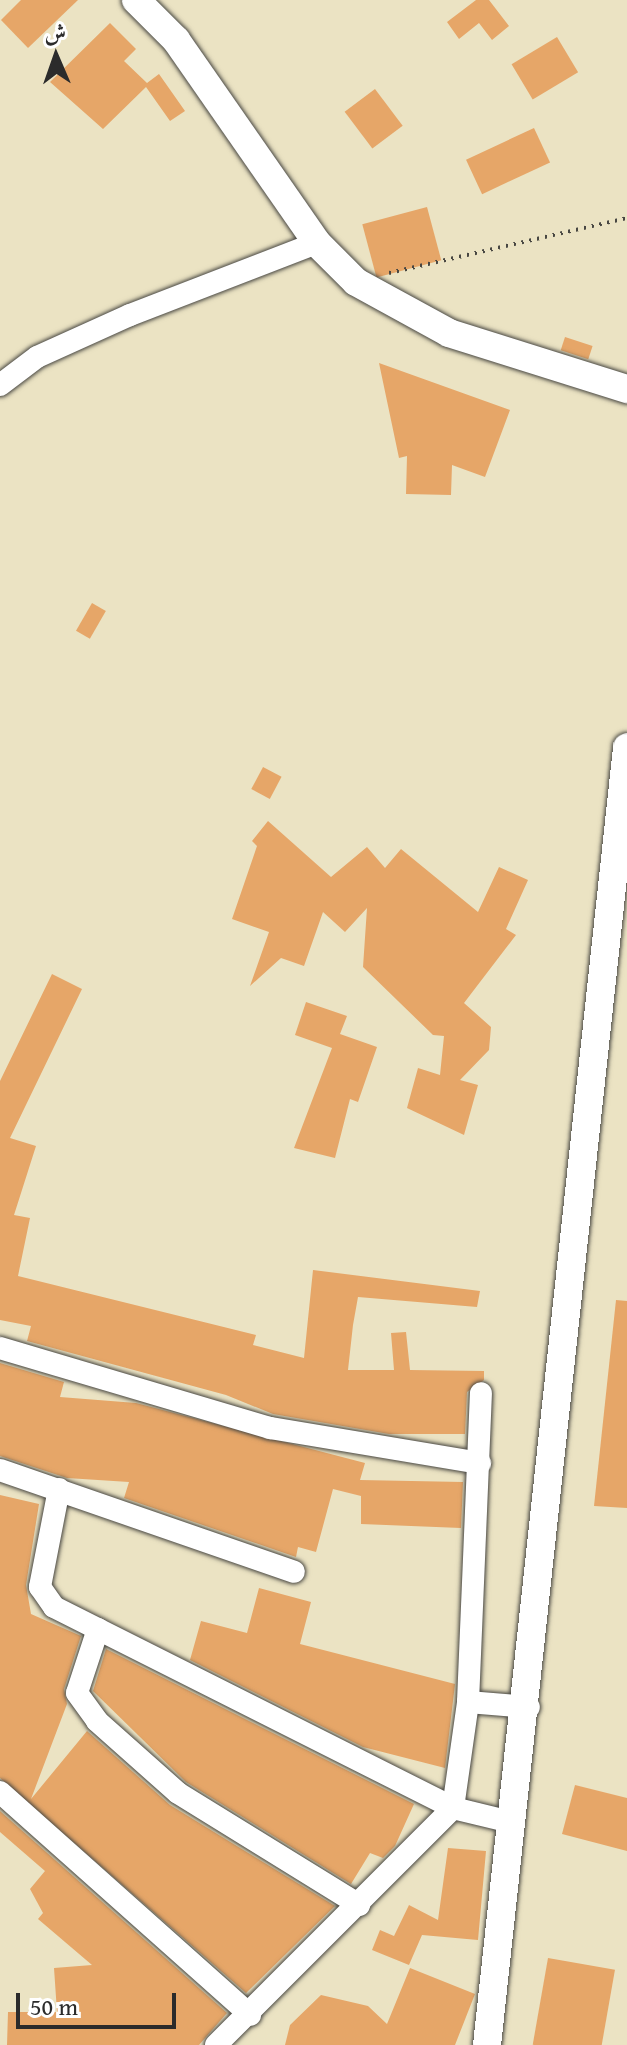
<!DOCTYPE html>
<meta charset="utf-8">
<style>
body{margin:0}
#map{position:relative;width:627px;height:2045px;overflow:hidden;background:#ebe3c3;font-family:"Gentium Book Plus",Amiri,serif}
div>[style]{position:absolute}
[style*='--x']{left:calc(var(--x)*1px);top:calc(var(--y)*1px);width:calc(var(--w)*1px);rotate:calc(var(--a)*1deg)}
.building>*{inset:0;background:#e6a668;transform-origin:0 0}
.path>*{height:4px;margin-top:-2px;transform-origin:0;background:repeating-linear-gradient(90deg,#484742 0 2px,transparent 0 8px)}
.roads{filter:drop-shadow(0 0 2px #484742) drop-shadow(0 0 2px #484742)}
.minor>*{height:22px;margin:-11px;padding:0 11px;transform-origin:11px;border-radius:11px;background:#fff}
.tertiary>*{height:28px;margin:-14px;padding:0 14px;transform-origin:14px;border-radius:14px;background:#fff}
span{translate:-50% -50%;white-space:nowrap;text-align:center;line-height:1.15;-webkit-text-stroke:6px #fff;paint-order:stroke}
.north{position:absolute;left:16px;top:16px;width:80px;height:80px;-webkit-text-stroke:6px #fff;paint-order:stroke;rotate:358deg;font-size:22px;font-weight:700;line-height:32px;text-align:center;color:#2b2b2b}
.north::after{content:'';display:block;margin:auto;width:28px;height:36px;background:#2b2b2b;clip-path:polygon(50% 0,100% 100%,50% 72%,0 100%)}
.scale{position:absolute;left:16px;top:1993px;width:160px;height:36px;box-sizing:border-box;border:4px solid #2b2b2b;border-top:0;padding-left:10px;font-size:24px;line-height:28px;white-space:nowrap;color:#2b2b2b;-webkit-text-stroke:6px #fff;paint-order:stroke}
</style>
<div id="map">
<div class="building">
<div style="clip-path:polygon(21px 0,78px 0,28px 48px,1px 20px)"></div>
<div style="clip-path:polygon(476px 0,489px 0,509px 26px,492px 40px,479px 23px,459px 39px,447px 22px)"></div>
<div style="clip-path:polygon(110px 23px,136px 49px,124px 61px,147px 83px,159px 74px,185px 111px,170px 121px,146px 87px,103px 129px,50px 82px)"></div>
<div style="left:557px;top:37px;width:41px;height:53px;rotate:59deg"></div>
<div style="left:375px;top:89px;width:46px;height:38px;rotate:53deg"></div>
<div style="left:534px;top:128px;width:38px;height:75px;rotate:65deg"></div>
<div style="left:427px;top:207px;width:55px;height:67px;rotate:75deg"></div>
<div style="left:565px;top:337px;width:29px;height:14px;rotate:18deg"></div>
<div style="clip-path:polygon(379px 363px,510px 410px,485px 477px,452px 465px,451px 495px,406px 494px,407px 456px,399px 458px)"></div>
<div style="left:92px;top:603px;width:16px;height:32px;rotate:30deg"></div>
<div style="left:263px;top:767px;width:21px;height:25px;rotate:28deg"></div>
<div style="clip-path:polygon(268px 821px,331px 877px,367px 847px,385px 868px,401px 849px,478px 912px,499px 867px,528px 880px,506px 929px,516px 935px,464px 1003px,491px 1027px,489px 1050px,460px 1080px,478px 1085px,464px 1135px,407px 1108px,418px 1068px,440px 1075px,444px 1036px,433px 1035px,363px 967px,367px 908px,345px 932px,323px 912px,304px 966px,281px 958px,250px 986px,269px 932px,232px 919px,257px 846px,252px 841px)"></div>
<div style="clip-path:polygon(52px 974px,82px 989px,10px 1138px,36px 1146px,14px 1215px,30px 1218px,18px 1276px,256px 1335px,253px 1345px,304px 1358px,313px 1270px,480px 1291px,477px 1307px,358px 1297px,353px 1325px,348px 1370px,394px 1370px,391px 1333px,406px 1332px,410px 1370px,484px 1371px,484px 1380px,467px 1392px,465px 1434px,389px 1434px,273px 1414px,226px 1395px,27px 1341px,31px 1326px,0 1320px,0 1081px)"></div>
<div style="clip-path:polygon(306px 1002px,347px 1016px,340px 1034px,377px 1047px,358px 1102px,350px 1099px,335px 1158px,294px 1148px,332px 1048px,295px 1035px)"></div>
<div style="clip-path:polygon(616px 1300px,627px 1301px,627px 1508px,594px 1506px)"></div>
<div style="clip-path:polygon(0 1363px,64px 1382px,60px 1397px,136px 1403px,365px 1463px,360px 1480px,463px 1482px,461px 1528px,361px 1524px,361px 1496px,333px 1489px,316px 1552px,298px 1547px,296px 1557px,124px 1498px,129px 1482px,67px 1478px,0 1456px)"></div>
<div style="clip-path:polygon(0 1495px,39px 1504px,26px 1585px,31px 1614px,81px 1636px,64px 1689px,67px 1704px,31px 1799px,87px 1731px,170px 1805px,335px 1906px,246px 1993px,0 1778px)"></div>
<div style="clip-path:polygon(259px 1588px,311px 1602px,300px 1644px,455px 1684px,445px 1768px,363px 1747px,190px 1660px,201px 1621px,247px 1633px)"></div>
<div style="clip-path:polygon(106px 1649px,414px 1804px,395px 1846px,383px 1858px,370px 1853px,351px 1884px,186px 1782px,93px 1691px)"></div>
<div style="clip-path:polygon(575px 1785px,627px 1798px,627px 1851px,562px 1834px)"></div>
<div style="clip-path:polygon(0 1811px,227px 2013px,199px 2045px,7px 2045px,8px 2012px,57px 2012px,54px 1968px,92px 1965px,38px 1919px,43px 1913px,30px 1889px,45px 1871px,0 1832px)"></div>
<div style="clip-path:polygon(448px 1848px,486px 1851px,478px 1940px,422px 1935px,409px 1965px,372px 1950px,380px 1930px,394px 1936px,409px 1905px,438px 1920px)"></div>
<div style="left:548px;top:1958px;width:68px;height:88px;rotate:10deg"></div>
<div style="clip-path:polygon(410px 1968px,475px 1994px,455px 2045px,285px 2045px,290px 2025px,321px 1995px,368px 2006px,387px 2024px)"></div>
</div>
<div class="path">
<div style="--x:389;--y:273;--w:244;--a:-13"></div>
</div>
<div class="roads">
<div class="minor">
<div style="--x:0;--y:385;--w:46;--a:-37.1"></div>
<div style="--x:37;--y:357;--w:102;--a:-24.3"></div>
<div style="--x:130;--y:315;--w:200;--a:-21.1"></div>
<div style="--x:0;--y:1348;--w:282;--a:16.5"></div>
<div style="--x:270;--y:1428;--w:213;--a:9.5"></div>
<div style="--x:0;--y:1470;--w:311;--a:19.1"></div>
<div style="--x:59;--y:1489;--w:100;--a:101"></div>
<div style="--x:40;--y:1587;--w:24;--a:55"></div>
<div style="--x:54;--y:1607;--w:447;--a:26.7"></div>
<div style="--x:453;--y:1808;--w:60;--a:13.6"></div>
<div style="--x:98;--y:1629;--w:67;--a:108.2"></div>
<div style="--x:77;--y:1693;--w:34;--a:54"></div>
<div style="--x:97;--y:1721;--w:108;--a:41.6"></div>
<div style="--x:178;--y:1793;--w:213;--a:31.7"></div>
<div style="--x:468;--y:1702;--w:61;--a:4.7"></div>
<div style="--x:0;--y:1792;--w:335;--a:41.7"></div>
<div style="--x:216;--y:2045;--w:335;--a:-45"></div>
<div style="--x:453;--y:1808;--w:107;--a:-81.9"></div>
<div style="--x:468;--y:1702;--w:309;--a:-87.6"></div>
</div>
<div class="tertiary">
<div style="--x:136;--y:0;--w:57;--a:45"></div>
<div style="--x:176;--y:40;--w:247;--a:55.2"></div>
<div style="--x:317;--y:243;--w:55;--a:45"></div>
<div style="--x:356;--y:282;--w:106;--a:28.7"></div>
<div style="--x:449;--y:333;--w:187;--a:17.5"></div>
<div style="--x:487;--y:2045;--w:1305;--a:-83.84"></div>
</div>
</div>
<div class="north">ش</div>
<div class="scale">50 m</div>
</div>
